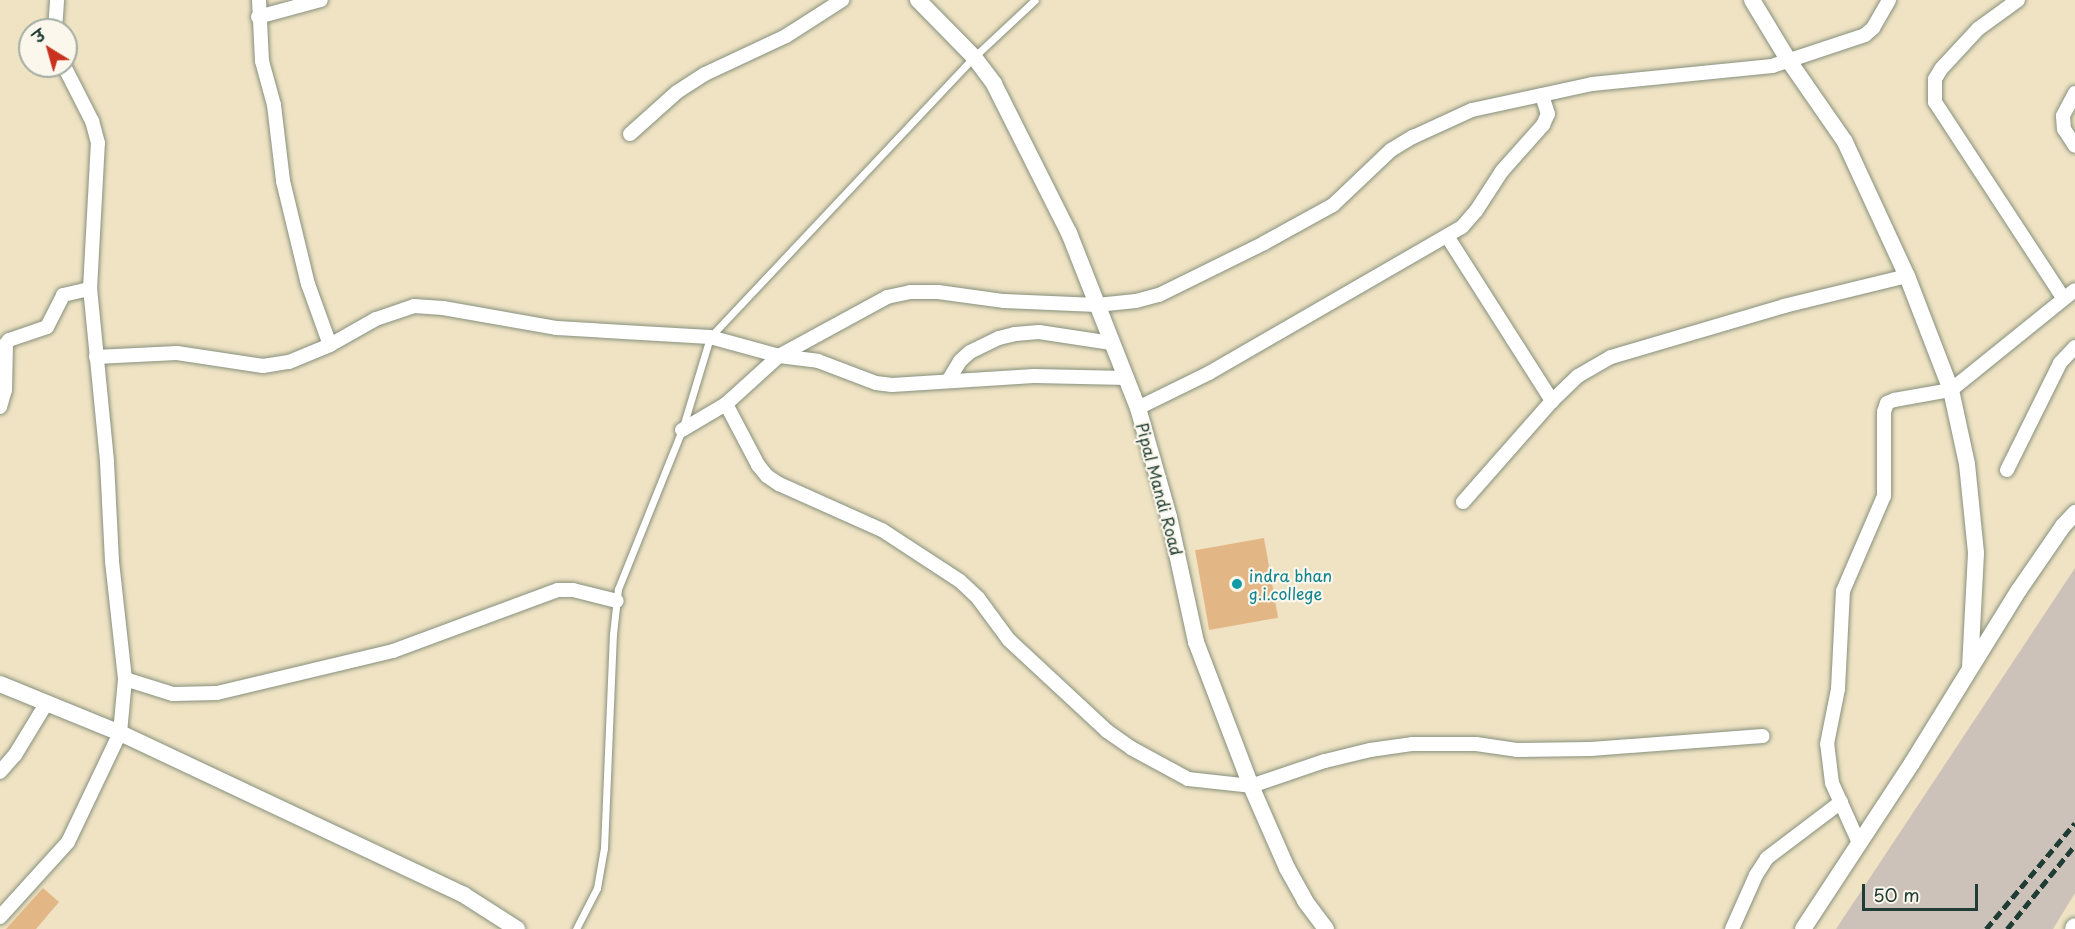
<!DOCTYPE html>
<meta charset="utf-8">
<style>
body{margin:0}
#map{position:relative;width:2075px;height:929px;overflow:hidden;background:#efe3c4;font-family:"Playpen Sans","Playpen Sans Deva",sans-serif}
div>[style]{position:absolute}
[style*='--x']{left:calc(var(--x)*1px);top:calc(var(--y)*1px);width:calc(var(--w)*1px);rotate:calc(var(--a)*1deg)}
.industrial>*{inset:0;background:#ccc2b9}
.building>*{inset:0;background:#e3b785;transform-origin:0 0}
.roads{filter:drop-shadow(0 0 2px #87907c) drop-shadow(0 0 2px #87907c)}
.service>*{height:7px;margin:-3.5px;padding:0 3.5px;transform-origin:3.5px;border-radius:3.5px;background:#fff}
.minor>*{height:14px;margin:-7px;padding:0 7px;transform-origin:7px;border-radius:7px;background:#fff}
.tertiary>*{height:16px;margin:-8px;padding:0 8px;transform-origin:8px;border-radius:8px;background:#fff}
.secondary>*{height:18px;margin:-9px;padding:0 9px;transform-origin:9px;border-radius:9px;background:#fff}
.rail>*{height:4.5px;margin-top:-2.25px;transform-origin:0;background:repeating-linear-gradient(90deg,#1f3d34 0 9px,transparent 0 13.5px)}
.dots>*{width:16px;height:16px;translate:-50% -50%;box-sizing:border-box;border:3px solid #fbf7ec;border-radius:50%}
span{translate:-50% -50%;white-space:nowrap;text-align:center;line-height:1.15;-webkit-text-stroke:4.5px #fbf7ec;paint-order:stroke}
.street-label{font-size:16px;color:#1f3d34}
.culture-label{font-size:16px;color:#0d838f}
.left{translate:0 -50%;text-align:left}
.north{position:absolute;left:18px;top:18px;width:60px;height:60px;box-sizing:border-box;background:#fbf7ec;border:2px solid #a3ada2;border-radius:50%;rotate:323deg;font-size:16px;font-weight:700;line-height:24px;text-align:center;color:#1f3d34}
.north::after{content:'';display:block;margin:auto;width:21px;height:27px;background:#c8321e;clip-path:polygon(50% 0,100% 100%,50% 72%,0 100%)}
.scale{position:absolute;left:1862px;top:884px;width:116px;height:27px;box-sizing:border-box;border:3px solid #1f3d34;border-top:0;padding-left:8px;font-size:18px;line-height:21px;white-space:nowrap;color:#1f3d34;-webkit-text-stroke:4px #fbf7ec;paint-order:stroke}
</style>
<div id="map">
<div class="industrial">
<div style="clip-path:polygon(2075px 568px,2075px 893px,2053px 929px,1836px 929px)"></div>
</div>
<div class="building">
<div style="left:1264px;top:538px;width:81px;height:70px;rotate:80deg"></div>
<div style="clip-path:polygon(43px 888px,59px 902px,36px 929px,6px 929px)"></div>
</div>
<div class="roads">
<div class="service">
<div style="--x:576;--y:929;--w:46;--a:-62.9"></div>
<div style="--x:597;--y:888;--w:41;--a:-80.1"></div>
<div style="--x:604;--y:848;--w:214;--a:-87.6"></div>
<div style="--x:613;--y:634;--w:45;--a:-83.7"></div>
<div style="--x:618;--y:589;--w:171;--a:-68.1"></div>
<div style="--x:682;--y:430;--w:97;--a:-73.2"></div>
<div style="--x:710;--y:337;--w:385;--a:-46.7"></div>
<div style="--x:974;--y:57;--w:83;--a:-43.1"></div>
</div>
<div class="minor">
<div style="--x:259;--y:0;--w:61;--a:87.2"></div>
<div style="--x:262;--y:61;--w:46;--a:74.7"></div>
<div style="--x:274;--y:105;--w:77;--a:83.2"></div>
<div style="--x:283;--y:181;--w:106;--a:76.4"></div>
<div style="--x:308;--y:284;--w:65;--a:70.2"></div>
<div style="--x:2018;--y:0;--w:49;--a:144.1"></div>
<div style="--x:1978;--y:29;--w:54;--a:132.8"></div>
<div style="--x:1941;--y:69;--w:12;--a:121"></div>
<div style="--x:1935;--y:79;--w:23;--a:90"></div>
<div style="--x:1935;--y:102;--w:235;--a:56.8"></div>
<div style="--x:258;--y:17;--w:65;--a:-15.1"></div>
<div style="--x:55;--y:30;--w:30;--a:-86"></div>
<div style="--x:2075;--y:93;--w:26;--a:118"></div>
<div style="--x:2063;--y:116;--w:13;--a:86"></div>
<div style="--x:2064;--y:129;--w:20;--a:57"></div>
<div style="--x:630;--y:134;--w:63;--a:-41.8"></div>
<div style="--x:677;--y:92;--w:33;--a:-33"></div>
<div style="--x:705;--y:74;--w:89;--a:-25.1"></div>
<div style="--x:786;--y:36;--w:67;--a:-32.7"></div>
<div style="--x:1447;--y:236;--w:196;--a:57.5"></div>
<div style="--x:96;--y:357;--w:81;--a:-2.8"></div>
<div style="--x:177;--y:353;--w:87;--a:8.6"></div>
<div style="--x:263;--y:366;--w:26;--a:-9"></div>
<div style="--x:289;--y:362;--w:44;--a:-22.5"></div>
<div style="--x:330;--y:345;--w:53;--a:-29.5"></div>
<div style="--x:376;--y:319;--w:40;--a:-18.9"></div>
<div style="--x:414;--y:306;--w:29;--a:4"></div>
<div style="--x:443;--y:308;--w:116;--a:10"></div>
<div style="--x:557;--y:328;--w:153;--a:3.4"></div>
<div style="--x:710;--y:337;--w:72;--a:15.4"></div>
<div style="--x:779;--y:356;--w:39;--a:7"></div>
<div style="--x:818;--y:361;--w:62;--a:20.8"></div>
<div style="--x:876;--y:383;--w:16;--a:7"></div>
<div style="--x:892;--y:385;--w:142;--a:-3.6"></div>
<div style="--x:1034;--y:376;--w:93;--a:1.2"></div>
<div style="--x:948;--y:381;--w:23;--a:-59"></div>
<div style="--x:960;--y:361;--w:13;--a:-42"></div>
<div style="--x:970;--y:352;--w:32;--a:-26"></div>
<div style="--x:999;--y:338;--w:16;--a:-14"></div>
<div style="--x:1015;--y:334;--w:24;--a:-5"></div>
<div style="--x:1039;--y:332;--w:73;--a:8.7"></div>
<div style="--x:726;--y:404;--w:69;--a:62.3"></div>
<div style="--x:758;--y:465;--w:14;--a:51"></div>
<div style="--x:767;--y:476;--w:14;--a:34"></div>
<div style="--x:779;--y:484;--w:113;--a:24.1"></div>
<div style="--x:882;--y:530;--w:93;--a:33.2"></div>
<div style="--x:960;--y:581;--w:25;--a:43"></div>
<div style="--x:978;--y:598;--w:52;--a:53.6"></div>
<div style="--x:1009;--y:640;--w:134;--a:42.9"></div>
<div style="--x:1107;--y:731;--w:29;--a:35"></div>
<div style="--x:1131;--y:748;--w:65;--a:28.5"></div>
<div style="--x:1188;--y:779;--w:63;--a:6.3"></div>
<div style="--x:1251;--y:786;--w:78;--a:-18.7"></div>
<div style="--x:1325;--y:761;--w:46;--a:-13.7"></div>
<div style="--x:1370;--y:750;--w:42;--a:-8.1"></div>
<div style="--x:1412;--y:744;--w:64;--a:0"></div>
<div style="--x:1476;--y:744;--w:41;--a:8.3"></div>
<div style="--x:1517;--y:750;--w:74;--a:-0.8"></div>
<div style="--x:1591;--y:749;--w:172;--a:-4.3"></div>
<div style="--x:0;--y:407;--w:18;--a:-74"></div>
<div style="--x:5;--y:390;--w:46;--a:-88.8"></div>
<div style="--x:6;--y:344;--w:5;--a:-53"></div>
<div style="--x:9;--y:340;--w:40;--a:-18.9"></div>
<div style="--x:47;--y:327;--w:36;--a:-63"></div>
<div style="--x:63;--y:295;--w:28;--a:-13"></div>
<div style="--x:1138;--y:408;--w:79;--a:-26.2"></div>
<div style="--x:1209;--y:373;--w:292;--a:-30"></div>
<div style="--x:1462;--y:227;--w:21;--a:-49"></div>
<div style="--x:1476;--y:211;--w:48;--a:-57"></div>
<div style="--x:1502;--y:171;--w:62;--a:-48.3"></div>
<div style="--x:1543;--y:125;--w:12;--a:-66"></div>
<div style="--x:1548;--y:114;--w:20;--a:-108"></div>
<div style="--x:682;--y:430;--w:51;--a:-30.6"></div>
<div style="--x:726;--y:404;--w:72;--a:-42.2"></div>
<div style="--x:779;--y:356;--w:123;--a:-28.6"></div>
<div style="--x:887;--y:297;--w:24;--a:-12"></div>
<div style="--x:910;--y:292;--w:28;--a:0"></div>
<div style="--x:938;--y:292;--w:67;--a:7.8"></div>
<div style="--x:1004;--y:301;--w:93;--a:2.5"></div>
<div style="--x:1097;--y:305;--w:39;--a:-6"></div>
<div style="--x:1136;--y:301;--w:24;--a:-15"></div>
<div style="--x:1159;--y:295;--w:117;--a:-26.3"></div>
<div style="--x:1264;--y:243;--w:79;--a:-28.8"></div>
<div style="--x:1333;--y:205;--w:80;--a:-43.5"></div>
<div style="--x:1391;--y:150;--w:26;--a:-31"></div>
<div style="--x:1413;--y:137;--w:65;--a:-24.6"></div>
<div style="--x:1472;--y:110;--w:123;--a:-12.2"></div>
<div style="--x:1592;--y:84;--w:181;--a:-5.7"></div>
<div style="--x:1772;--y:66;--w:98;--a:-18.4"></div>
<div style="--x:1865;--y:35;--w:11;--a:-41"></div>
<div style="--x:1873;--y:28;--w:32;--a:-60"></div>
<div style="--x:2007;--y:470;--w:119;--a:-63.6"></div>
<div style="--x:2060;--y:363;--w:22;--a:-47"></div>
<div style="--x:1463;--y:502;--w:135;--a:-48.6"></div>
<div style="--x:1552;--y:401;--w:36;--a:-44"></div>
<div style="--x:1578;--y:376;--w:38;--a:-30"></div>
<div style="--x:1611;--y:357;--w:180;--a:-16.4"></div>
<div style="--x:1784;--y:306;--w:127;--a:-13.7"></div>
<div style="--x:125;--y:679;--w:50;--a:17.4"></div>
<div style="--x:173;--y:694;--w:44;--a:-1.3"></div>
<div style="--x:217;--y:693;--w:181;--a:-13.4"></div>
<div style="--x:393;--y:651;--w:176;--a:-20.3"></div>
<div style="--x:558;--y:590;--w:15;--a:0"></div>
<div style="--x:573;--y:590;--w:45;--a:14"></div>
<div style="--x:0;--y:772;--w:23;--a:-49"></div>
<div style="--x:15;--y:755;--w:60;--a:-58.7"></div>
<div style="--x:1859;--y:843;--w:66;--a:-114.2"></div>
<div style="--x:1832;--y:783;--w:39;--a:-97"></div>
<div style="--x:1827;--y:744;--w:56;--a:-78.7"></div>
<div style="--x:1838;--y:689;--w:98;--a:-87.1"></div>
<div style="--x:1843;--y:591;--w:103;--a:-66.7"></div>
<div style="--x:1884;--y:496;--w:84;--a:-90"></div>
<div style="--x:1884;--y:412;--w:9;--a:-72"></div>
<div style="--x:1887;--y:403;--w:8;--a:-23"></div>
<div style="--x:1894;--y:400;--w:58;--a:-10"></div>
<div style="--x:1951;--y:390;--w:159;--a:-38.9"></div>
<div style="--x:0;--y:917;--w:101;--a:-47.8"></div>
<div style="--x:68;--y:842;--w:121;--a:-64.5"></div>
<div style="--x:120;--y:733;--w:54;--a:-84.7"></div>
<div style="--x:125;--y:679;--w:119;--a:-96.3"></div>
<div style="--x:112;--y:561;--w:100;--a:-92.9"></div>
<div style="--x:107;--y:461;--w:173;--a:-95.6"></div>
<div style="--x:90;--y:289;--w:146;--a:-86.9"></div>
<div style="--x:98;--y:143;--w:23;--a:-105"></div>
<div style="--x:92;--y:121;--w:62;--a:-117"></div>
<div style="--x:1732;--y:929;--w:59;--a:-66"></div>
<div style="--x:1756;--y:875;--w:20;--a:-57"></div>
<div style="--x:1767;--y:858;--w:93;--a:-37.1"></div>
</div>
<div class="tertiary">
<div style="--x:918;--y:0;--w:80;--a:45.5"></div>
<div style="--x:974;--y:57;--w:34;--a:53"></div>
<div style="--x:994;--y:84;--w:167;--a:63.3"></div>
<div style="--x:1069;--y:233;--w:188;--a:68.5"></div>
<div style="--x:1138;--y:408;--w:113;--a:74.1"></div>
<div style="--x:1169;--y:517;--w:128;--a:77.8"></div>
<div style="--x:1196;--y:642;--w:154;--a:69.1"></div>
<div style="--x:1251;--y:786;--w:90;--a:66.3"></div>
<div style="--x:1287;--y:868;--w:38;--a:61"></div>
<div style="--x:1305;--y:901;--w:35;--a:53"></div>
<div style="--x:1752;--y:0;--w:71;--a:58.8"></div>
<div style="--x:1789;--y:61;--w:98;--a:55.3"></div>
<div style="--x:1845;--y:142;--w:148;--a:65.2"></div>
<div style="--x:1907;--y:276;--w:122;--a:68.9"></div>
<div style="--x:1951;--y:390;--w:76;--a:77.8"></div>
<div style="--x:1967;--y:464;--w:89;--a:84.2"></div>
<div style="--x:1976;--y:553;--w:115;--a:93"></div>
<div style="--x:0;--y:684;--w:130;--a:22.2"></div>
<div style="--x:120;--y:733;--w:380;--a:25.2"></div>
<div style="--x:464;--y:895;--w:63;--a:32.7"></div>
<div style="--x:1803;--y:929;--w:199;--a:-56.7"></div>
<div style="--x:1912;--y:763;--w:203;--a:-58.3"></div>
<div style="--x:2019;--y:590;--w:78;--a:-55.5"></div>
<div style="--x:2063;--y:526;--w:18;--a:-47"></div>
</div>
<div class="secondary">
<div style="--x:2074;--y:929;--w:2;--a:-63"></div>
</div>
</div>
<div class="rail">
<div style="--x:1986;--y:929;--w:138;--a:-50"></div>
<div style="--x:2007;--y:929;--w:108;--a:-51"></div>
</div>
<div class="dots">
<div style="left:1237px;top:584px;background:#0f9aa8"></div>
</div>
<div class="street-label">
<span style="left:1160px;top:489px;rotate:75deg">Pipal Mandi Road</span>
</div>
<div class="culture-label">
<span class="left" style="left:1249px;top:584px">indra bhan<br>g.i.college</span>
</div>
<div class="north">उ</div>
<div class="scale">50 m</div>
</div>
